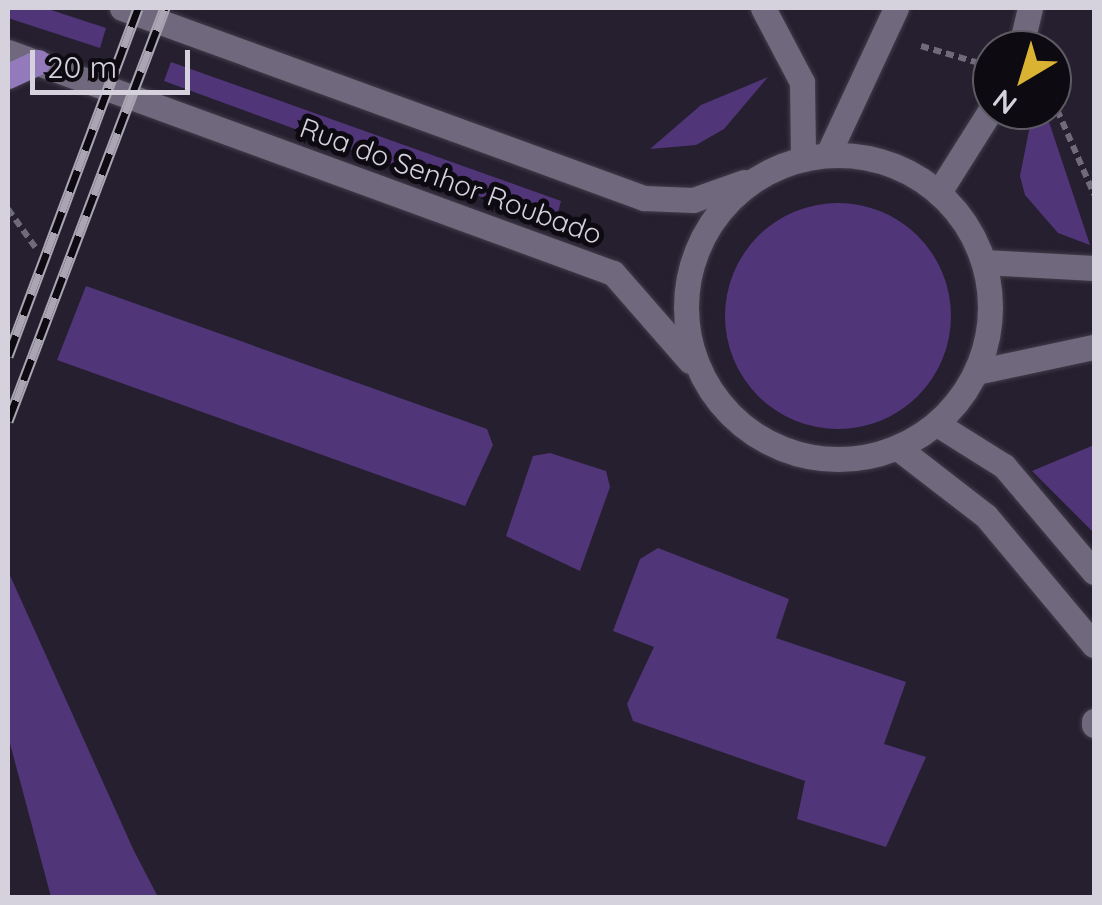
<!DOCTYPE html>
<style>
body{margin:0}
#map{position:relative;width:1102px;height:905px;overflow:hidden;background:#251f2f;font-family:Quicksand,sans-serif}
div>[style]{position:absolute}
[style*='--x']{left:calc(var(--x)*1px);top:calc(var(--y)*1px);width:calc(var(--w)*1px);rotate:calc(var(--a)*1deg)}
.green>*{inset:0;background:#513579}
.round{border-radius:50%}
.path>*{height:6px;margin-top:-3px;transform-origin:0;background:repeating-linear-gradient(90deg,#706b7a 0 8px,transparent 0 13px)}
.roads{filter:drop-shadow(0 0 2px #423c4a) drop-shadow(0 0 2px #423c4a)}
.minor>*{height:25px;margin:-12.5px;padding:0 12.5px;transform-origin:12.5px;border-radius:12.5px;background:#70697d}
.minor>.ring{margin:-12.5px;padding:0;box-sizing:content-box;background:none;border:25px solid #70697d;border-radius:50%}
.major>*{height:25px;margin:-12.5px;padding:0 12.5px;transform-origin:12.5px;border-radius:12.5px;background:#937bbb}
.rail>*{height:11px;margin-top:-5.5px;transform-origin:0;background:repeating-linear-gradient(90deg,#0d0a11 0 22px,#aaa5b2 0 44px);box-sizing:border-box;border-block:2px solid #aaa5b2}
span{translate:-50% -50%;white-space:nowrap;text-align:center;line-height:1.15;-webkit-text-stroke:10px #0d0a11;paint-order:stroke}
.street-label{font-size:28px;color:#d5d1dd}
.frame{position:absolute;inset:0;border:10px solid #d5d1dd;pointer-events:none}
.north{position:absolute;left:972px;top:30px;width:100px;height:100px;box-sizing:border-box;background:#0d0a11;border:2px solid #5d5a63;border-radius:50%;rotate:218deg;font-size:28px;font-weight:700;line-height:40px;text-align:center;color:#d5d1dd}
.north::after{content:'';display:block;margin:auto;width:35px;height:45px;background:#dab333;clip-path:polygon(50% 0,100% 100%,50% 72%,0 100%)}
.scale{position:absolute;left:30px;top:50px;width:160px;height:45px;box-sizing:border-box;border:5px solid #d5d1dd;border-top:0;padding-left:12px;font-size:30px;line-height:35px;white-space:nowrap;color:#d5d1dd;-webkit-text-stroke:8px #0d0a11;paint-order:stroke}
</style>
<div id="map">
<div class="green">
<div style="clip-path:polygon(8px 8px,45px 8px,106px 28px,100px 48px,8px 18px)"></div>
<div style="clip-path:polygon(171px 62px,561px 201px,555px 224px,164px 81px)"></div>
<div style="clip-path:polygon(768px 77px,724px 129px,696px 145px,650px 149px,701px 105px)"></div>
<div style="clip-path:polygon(1033px 110px,1045px 110px,1090px 245px,1058px 233px,1025px 195px,1020px 176px)"></div>
<div class="round" style="left:725px;top:203px;width:226px;height:226px"></div>
<div style="clip-path:polygon(86px 286px,487px 429px,493px 445px,465px 506px,57px 360px)"></div>
<div style="clip-path:polygon(1094px 445px,1094px 533px,1032px 471px)"></div>
<div style="clip-path:polygon(550px 453px,606px 471px,610px 487px,580px 571px,506px 536px,533px 456px)"></div>
<div style="clip-path:polygon(658px 548px,789px 599px,776px 638px,906px 682px,884px 744px,926px 757px,886px 847px,797px 819px,805px 781px,633px 721px,627px 704px,654px 647px,613px 631px,640px 559px)"></div>
<div style="clip-path:polygon(8px 571px,134px 851px,158px 897px,51px 897px,8px 736px)"></div>
</div>
<div class="path">
<div style="--x:921;--y:46;--w:68;--a:16.3"></div>
<div style="--x:1052;--y:98;--w:105;--a:66.4"></div>
<div style="--x:8;--y:209;--w:47;--a:54.6"></div>
</div>
<div class="roads">
<div class="minor">
<div style="--x:122;--y:8;--w:556;--a:20"></div>
<div style="--x:644;--y:198;--w:49;--a:2.3"></div>
<div style="--x:693;--y:200;--w:54;--a:-19.4"></div>
<div style="--x:763;--y:8;--w:84;--a:62.2"></div>
<div style="--x:802;--y:82;--w:76;--a:89.2"></div>
<div style="--x:1020;--y:50;--w:43;--a:-76.6"></div>
<div style="--x:8;--y:52;--w:644;--a:20.07"></div>
<div style="--x:613;--y:273;--w:117;--a:48.8"></div>
<div style="--x:828;--y:154;--w:161;--a:-65"></div>
<div class="ring" style="left:686px;top:155px;width:279px;height:279px"></div>
<div style="--x:939;--y:192;--w:99;--a:-57.8"></div>
<div style="--x:984;--y:262;--w:110;--a:3.1"></div>
<div style="--x:976;--y:372;--w:121;--a:-12"></div>
<div style="--x:937;--y:424;--w:79;--a:32.1"></div>
<div style="--x:1004;--y:466;--w:139;--a:49.7"></div>
<div style="--x:898;--y:448;--w:111;--a:37.7"></div>
<div style="--x:986;--y:516;--w:168;--a:50.1"></div>
<div style="--x:1094;--y:721;--w:4;--a:90"></div>
</div>
<div class="major">
<div style="--x:8;--y:76;--w:33;--a:-25"></div>
</div>
</div>
<div class="rail">
<div style="--x:8;--y:356;--w:371;--a:-69.5"></div>
<div style="--x:8;--y:421;--w:442;--a:-69.2"></div>
</div>
<div class="street-label">
<span style="left:451px;top:181px;rotate:20deg">Rua do Senhor Roubado</span>
</div>
<div class="frame"></div>
<div class="north">N</div>
<div class="scale">20 m</div>
</div>
